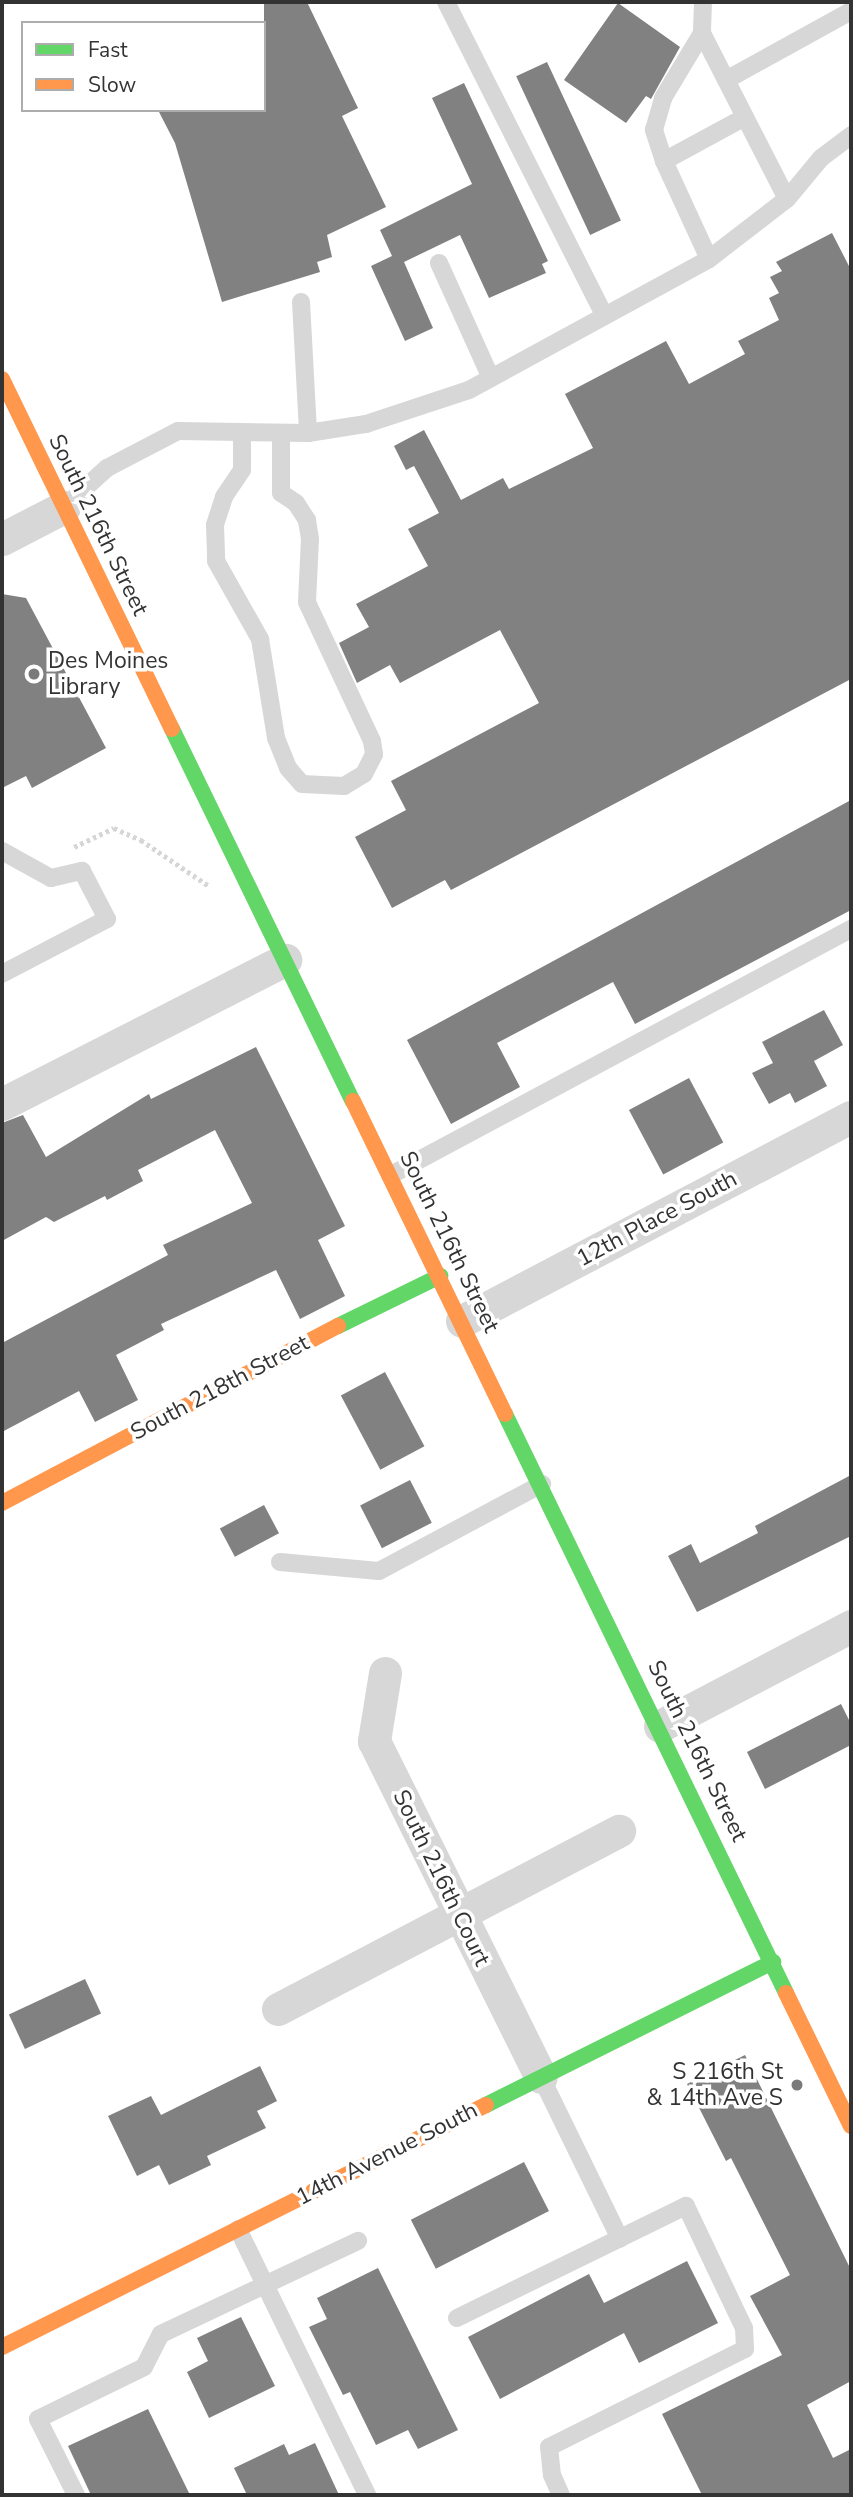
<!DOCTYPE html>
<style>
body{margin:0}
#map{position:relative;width:853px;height:2497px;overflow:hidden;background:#fff;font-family:"Nunito Sans",sans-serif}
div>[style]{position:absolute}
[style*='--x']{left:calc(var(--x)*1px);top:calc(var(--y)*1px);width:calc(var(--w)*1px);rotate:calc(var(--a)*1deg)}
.building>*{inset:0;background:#818181;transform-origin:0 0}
.path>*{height:4.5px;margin-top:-2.25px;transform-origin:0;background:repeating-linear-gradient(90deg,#d6d6d6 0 3.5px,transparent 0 7px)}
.lane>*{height:18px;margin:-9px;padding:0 9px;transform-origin:9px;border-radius:9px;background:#d7d7d7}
.street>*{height:33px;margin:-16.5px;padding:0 16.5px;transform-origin:16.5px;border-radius:16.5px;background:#d7d7d7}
.fast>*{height:16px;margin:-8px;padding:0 8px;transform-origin:8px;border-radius:8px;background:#63d668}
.slow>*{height:16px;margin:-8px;padding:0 8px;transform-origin:8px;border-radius:8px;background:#ff974d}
.dots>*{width:19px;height:19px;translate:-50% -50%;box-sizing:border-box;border:4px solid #fff;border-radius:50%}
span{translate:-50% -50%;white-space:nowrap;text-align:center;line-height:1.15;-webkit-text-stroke:7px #fff;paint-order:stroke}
.street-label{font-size:23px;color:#333}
.poi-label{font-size:23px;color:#333}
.left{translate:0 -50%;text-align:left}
.right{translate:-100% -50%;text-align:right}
.frame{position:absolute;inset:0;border:4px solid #333;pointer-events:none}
.legend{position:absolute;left:21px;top:21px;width:245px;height:91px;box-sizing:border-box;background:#fff;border:2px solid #adadad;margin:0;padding:9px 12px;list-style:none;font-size:21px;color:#333}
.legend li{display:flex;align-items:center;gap:14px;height:35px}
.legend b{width:35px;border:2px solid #adadad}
</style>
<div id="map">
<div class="building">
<div style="clip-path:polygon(264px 2px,307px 2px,358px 108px,342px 116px,386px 207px,327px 235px,332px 257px,317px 262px,320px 272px,222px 302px,175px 143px,158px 110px,264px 110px)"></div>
<div style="clip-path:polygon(618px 3px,680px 47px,651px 99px,646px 96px,626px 123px,564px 80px)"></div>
<div style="left:547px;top:62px;width:175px;height:34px;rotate:65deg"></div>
<div style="clip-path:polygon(464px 83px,548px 261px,542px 264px,546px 273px,489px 298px,460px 235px,404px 262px,433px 328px,405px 341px,371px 266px,392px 256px,380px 230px,472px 184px,432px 98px)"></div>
<div style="clip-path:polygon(832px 233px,851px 270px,851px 679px,451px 890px,445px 880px,392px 908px,355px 837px,406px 810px,391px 781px,539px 703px,500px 630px,400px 683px,390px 665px,357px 683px,339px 643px,369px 627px,356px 604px,428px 566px,408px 529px,439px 513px,414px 466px,406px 470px,394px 446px,424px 430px,461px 500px,503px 478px,509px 489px,593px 448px,565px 394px,666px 341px,689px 384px,745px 354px,738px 341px,779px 320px,769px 298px,779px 293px,770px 277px,782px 271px,776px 262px)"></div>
<div style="clip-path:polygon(2px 594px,26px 598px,106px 748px,32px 788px,26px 776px,2px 788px)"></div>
<div style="clip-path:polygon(851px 800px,851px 910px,635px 1024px,613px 982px,497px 1043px,520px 1087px,451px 1124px,407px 1040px)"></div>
<div style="clip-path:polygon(824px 1010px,843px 1045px,814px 1061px,827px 1086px,795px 1103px,790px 1093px,769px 1104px,752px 1073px,773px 1063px,762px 1042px)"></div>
<div style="clip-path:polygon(256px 1047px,345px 1226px,318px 1240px,345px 1296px,300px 1319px,276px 1270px,161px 1324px,164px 1330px,116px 1355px,138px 1400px,95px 1422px,79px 1391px,2px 1432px,2px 1343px,168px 1255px,163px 1245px,252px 1203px,215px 1130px,138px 1170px,143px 1181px,107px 1200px,105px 1196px,54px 1222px,46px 1217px,2px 1241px,2px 1123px,23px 1115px,46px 1157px,149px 1094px,151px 1099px)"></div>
<div style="left:689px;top:1078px;width:73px;height:68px;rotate:62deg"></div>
<div style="left:385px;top:1372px;width:84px;height:50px;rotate:62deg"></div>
<div style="clip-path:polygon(851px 1475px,851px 1536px,697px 1612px,668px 1556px,691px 1544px,700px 1563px,758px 1533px,755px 1526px)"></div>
<div style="left:410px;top:1480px;width:48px;height:56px;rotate:63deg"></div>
<div style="left:264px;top:1505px;width:32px;height:50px;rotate:62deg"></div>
<div style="clip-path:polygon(841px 1704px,851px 1724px,851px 1745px,765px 1789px,747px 1752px)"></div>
<div style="left:85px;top:1979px;width:38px;height:84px;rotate:65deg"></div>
<div style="clip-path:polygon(745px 2055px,851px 2270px,851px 2381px,807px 2405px,833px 2458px,851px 2449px,851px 2495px,702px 2495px,662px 2414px,782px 2355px,750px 2296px,790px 2275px,731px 2158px,726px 2161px,687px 2084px)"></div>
<div style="clip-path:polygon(260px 2066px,277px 2101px,257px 2111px,266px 2128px,207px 2156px,211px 2165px,169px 2185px,159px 2165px,137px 2176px,108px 2116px,151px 2096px,161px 2115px)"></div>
<div style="left:524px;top:2162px;width:55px;height:127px;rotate:63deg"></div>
<div style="clip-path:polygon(687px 2261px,718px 2323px,639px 2363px,624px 2333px,500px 2399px,468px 2337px,589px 2274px,604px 2303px)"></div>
<div style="clip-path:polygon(378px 2268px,458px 2430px,418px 2449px,408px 2430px,376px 2445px,350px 2392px,343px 2395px,309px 2327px,327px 2319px,317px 2298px)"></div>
<div style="clip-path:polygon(241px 2317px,275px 2386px,209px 2418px,187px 2372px,208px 2361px,197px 2338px)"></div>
<div style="clip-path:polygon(148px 2409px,190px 2495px,91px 2495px,68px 2446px)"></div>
<div style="clip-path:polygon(315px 2443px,339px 2495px,247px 2495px,234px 2468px,284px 2444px,289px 2455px)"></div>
</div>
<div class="path">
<div style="--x:74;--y:847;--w:44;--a:-25.4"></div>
<div style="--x:114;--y:828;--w:30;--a:24"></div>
<div style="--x:141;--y:840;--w:82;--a:34.1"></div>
</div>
<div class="lane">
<div style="--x:446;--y:2;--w:351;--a:63.2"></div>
<div style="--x:703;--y:2;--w:31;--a:92"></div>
<div style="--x:702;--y:33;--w:186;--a:62.9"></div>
<div style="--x:726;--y:80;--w:143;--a:-28.9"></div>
<div style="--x:664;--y:161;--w:33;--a:-108"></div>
<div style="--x:654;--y:130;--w:33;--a:-74"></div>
<div style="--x:663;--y:98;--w:76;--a:-59"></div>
<div style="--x:709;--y:259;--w:108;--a:-114.7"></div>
<div style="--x:664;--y:161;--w:92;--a:-28.5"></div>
<div style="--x:439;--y:263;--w:126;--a:65.7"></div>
<div style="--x:301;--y:302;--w:131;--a:86.9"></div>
<div style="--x:242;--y:434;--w:36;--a:90"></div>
<div style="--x:242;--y:470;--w:32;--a:124"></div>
<div style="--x:224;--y:497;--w:29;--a:108"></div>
<div style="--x:215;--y:525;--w:36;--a:88"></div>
<div style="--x:216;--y:561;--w:90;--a:60.6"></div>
<div style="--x:260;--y:639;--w:100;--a:80.8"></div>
<div style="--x:276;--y:738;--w:32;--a:68"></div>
<div style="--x:288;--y:768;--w:21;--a:49"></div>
<div style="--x:302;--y:784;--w:42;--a:2.7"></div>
<div style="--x:344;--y:786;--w:23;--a:-31"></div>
<div style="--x:364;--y:774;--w:22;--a:-63"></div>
<div style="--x:374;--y:754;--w:13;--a:-99"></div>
<div style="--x:372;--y:741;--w:153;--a:-115.1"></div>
<div style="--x:307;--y:602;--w:63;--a:-87.3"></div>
<div style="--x:310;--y:539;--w:19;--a:-99"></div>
<div style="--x:307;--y:520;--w:20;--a:-123"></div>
<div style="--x:296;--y:503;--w:18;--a:-146"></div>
<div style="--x:281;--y:493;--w:60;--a:-90"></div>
<div style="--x:64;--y:507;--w:58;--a:-42.2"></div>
<div style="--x:107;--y:468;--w:80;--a:-27.5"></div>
<div style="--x:178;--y:431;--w:130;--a:0.9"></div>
<div style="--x:308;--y:433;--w:59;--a:-8.8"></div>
<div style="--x:366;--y:424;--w:108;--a:-18.3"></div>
<div style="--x:469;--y:390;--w:273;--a:-28.6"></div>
<div style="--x:709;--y:259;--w:98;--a:-37.6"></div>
<div style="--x:787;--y:199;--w:53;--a:-50.3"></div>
<div style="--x:821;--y:158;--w:38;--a:-37"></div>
<div style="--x:2;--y:851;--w:56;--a:28.9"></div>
<div style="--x:51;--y:878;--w:32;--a:-13"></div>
<div style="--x:82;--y:871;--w:54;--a:62.5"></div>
<div style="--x:107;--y:919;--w:119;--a:152.4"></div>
<div style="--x:391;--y:1175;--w:522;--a:-28.14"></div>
<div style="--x:280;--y:1562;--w:99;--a:5.2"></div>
<div style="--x:379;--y:1571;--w:185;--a:-28.1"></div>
<div style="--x:541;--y:2077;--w:180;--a:64"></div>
<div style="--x:238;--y:2229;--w:296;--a:64.1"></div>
<div style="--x:457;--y:2318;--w:255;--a:-26.1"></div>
<div style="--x:686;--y:2206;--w:135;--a:64.6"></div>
<div style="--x:744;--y:2328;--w:21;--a:87"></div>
<div style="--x:745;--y:2349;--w:219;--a:153.4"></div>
<div style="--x:549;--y:2447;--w:28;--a:84"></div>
<div style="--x:552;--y:2475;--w:22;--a:66"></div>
<div style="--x:76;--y:2495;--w:85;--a:-116.6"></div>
<div style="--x:38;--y:2419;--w:118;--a:-26.1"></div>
<div style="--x:144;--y:2367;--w:37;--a:-63"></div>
<div style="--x:161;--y:2334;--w:218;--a:-25.3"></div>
</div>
<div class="street">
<div style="--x:2;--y:539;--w:70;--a:-27.3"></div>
<div style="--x:2;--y:1104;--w:318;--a:-27"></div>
<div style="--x:462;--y:1321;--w:439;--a:-27.7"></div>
<div style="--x:385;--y:1673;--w:69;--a:99.2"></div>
<div style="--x:374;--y:1741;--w:375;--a:63.6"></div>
<div style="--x:660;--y:1726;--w:216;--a:-27.6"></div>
<div style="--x:278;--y:2009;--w:385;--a:-27.6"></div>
</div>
<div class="fast">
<div style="--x:172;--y:729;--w:414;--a:64.1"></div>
<div style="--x:338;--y:1326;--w:114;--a:-26.1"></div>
<div style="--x:505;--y:1414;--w:644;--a:64.11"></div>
<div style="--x:486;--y:2105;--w:321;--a:-26.5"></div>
</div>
<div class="slow">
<div style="--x:2;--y:379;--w:389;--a:64.1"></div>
<div style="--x:353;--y:1101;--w:348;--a:64.1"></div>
<div style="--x:2;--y:1503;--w:380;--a:-27.8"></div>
<div style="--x:786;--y:1993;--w:148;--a:64"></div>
<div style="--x:2;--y:2347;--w:541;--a:-26.57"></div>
</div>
<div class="dots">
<div style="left:34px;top:674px;background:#7a7a7a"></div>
<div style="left:797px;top:2085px;background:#7a7a7a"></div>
</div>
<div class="street-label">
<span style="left:98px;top:525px;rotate:64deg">South 216th Street</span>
<span style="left:657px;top:1219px;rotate:-28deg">12th Place South</span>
<span style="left:449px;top:1242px;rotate:64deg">South 216th Street</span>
<span style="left:220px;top:1388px;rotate:-28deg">South 218th Street</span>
<span style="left:697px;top:1751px;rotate:64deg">South 216th Street</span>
<span style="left:441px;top:1878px;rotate:64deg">South 216th Court</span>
<span style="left:387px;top:2154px;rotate:-27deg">14th Avenue South</span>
</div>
<div class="poi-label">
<span class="left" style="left:48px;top:674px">Des Moines<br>Library</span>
<span class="right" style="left:783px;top:2085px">S 216th St<br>&amp; 14th Ave S</span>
</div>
<div class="frame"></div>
<ul class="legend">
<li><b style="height:9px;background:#63d668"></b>Fast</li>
<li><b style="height:9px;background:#ff974d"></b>Slow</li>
</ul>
</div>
